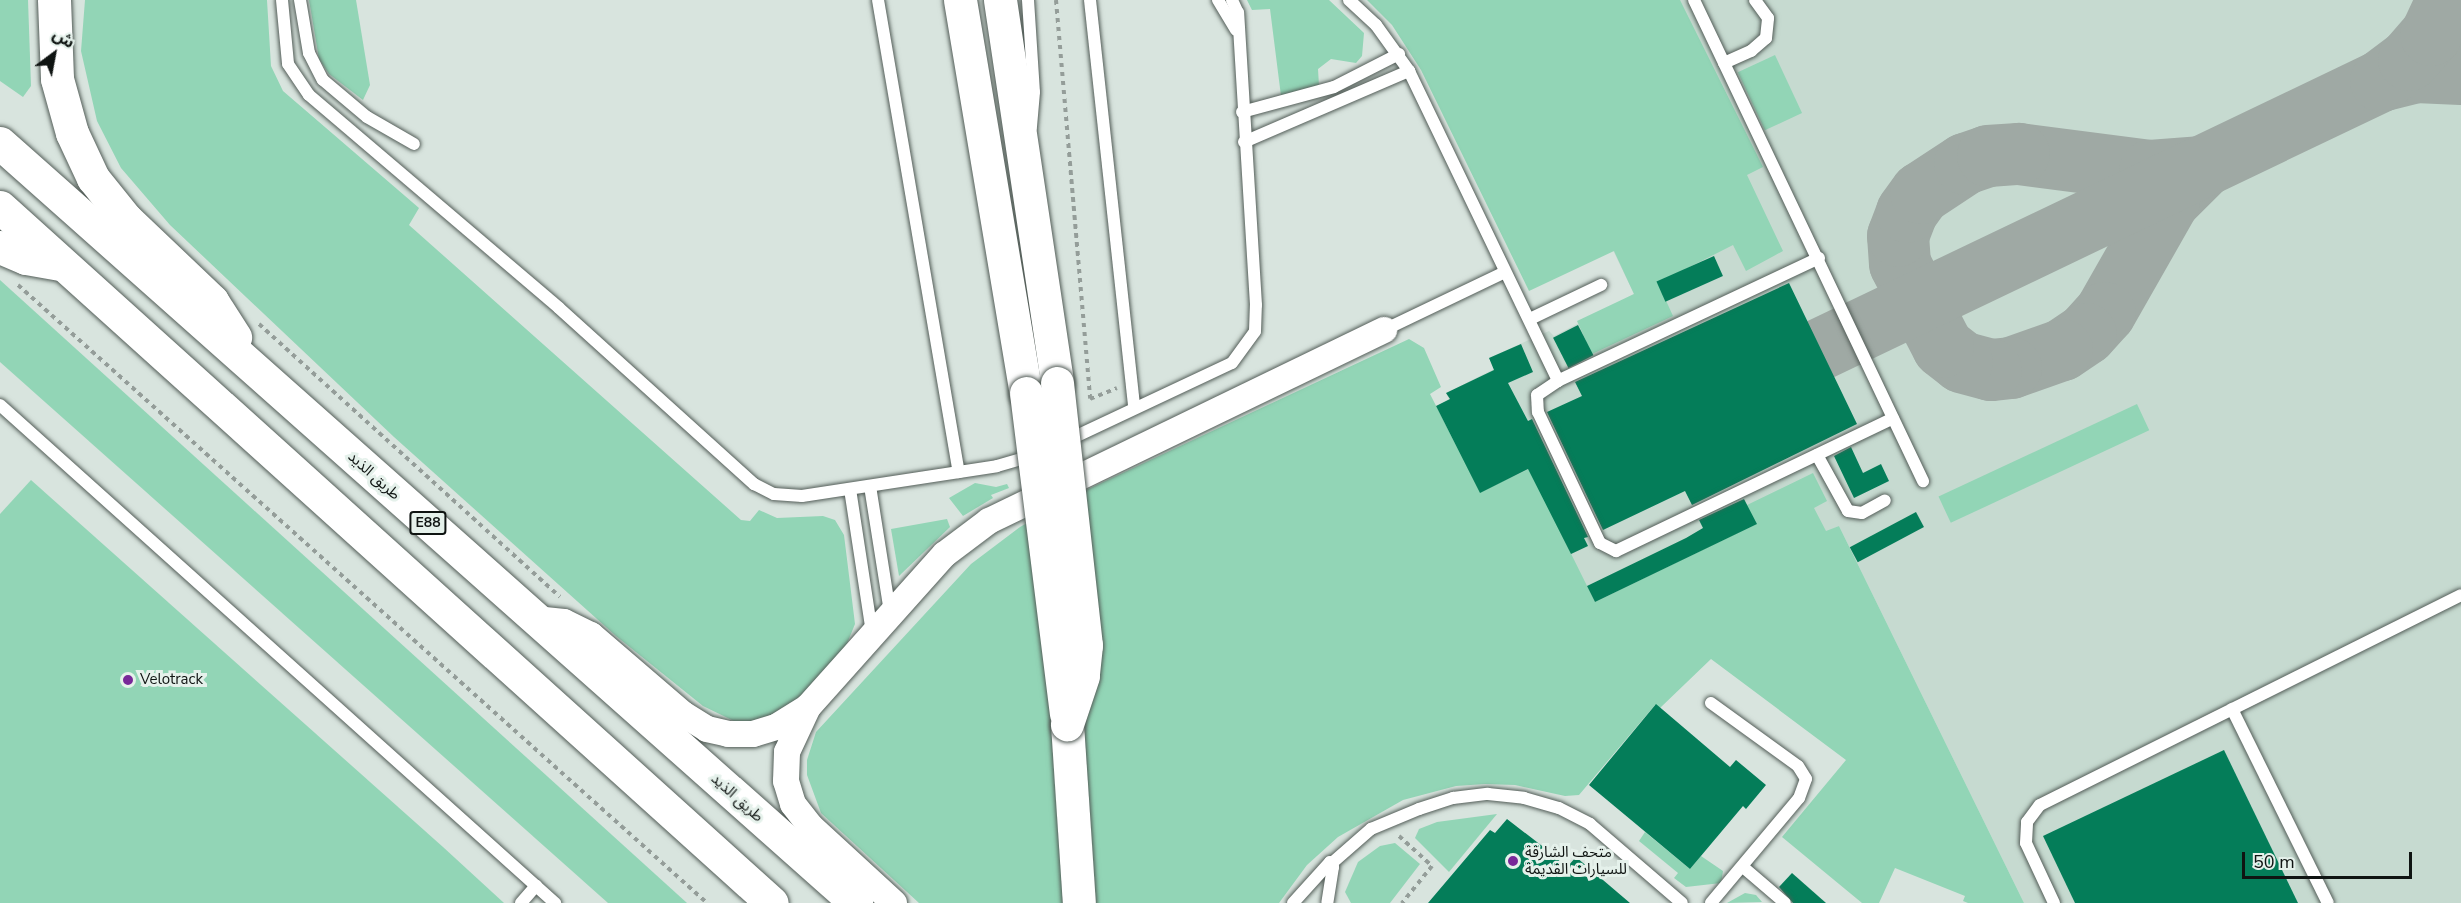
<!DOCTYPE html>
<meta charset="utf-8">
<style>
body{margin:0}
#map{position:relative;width:2461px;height:903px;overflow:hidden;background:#d8e4de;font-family:"Nunito Sans","Noto Sans Arabic",sans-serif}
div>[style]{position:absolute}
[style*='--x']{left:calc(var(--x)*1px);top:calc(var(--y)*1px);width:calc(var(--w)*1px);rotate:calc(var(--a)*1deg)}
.built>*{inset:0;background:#c6dad0}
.green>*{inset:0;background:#92d5b6;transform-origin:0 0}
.taxiway>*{height:62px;margin:-31px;padding:0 31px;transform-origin:31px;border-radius:31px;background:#9fa9a4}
.building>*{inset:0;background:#047d59;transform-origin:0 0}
.path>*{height:4px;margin-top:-2px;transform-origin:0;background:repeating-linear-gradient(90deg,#949d99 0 4.5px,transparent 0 9px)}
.roads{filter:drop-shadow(0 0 2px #535d58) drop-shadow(0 0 2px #535d58)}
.service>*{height:12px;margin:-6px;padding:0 6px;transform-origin:6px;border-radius:6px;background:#fff}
.minor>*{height:26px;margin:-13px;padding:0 13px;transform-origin:13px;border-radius:13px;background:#fff}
.motorway>*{height:33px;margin:-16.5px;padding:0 16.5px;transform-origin:16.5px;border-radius:16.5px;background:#fff}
.bridges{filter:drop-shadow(0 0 2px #535d58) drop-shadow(0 0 2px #535d58)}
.motorway-bridge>*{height:33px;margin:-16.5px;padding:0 16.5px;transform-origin:16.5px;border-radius:16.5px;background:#fff}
.dots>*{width:16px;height:16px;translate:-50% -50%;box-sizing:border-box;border:3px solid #e5f1eb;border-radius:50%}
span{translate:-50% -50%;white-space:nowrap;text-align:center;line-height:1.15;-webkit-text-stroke:6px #e5f1eb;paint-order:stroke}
.shield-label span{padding:2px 4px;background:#e5f1eb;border:2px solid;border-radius:4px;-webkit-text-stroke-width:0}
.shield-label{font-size:14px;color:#0f1412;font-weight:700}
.street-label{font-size:15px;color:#0f1412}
.poi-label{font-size:15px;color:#0f1412}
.left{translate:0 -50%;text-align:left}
.north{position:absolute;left:24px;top:24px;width:60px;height:60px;-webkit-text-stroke:4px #e5f1eb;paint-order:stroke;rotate:32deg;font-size:16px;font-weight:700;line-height:24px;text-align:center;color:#0f1412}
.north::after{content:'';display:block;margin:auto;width:21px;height:27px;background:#0f1412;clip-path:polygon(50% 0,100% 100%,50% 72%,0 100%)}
.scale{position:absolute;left:2242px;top:852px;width:170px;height:27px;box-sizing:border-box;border:3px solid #0f1412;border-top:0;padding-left:8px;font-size:18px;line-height:21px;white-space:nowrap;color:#0f1412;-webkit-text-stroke:4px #e5f1eb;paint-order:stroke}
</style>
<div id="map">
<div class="built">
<div style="clip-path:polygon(1585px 0,2461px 0,2461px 903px,2024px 903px,1839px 526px,1562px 660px,1437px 406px,1449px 399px,1446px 393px,1494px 369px,1489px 358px,1549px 331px,1554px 336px,1634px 294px,1596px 215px)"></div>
</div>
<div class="green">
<div style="clip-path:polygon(0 0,28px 0,31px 86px,23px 97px,0 81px)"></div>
<div style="clip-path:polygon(85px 0,267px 0,271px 66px,283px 91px,419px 208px,409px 225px,741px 520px,750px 521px,759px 510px,777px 518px,823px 516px,835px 520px,844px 535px,855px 624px,846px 646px,793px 706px,761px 722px,736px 722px,703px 706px,616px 636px,394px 437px,170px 225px,121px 168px,97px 121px,81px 51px)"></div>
<div style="clip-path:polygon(309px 0,356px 0,370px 85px,363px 100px,329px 74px,319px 59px)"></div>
<div style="clip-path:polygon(1247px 0,1329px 0,1364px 33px,1362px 56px,1356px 63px,1331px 59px,1318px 69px,1319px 86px,1281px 96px,1270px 9px,1252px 10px)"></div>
<div style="clip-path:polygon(1367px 0,1680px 0,1763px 167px,1747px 175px,1783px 251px,1746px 271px,1733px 245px,1658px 283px,1673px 316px,1592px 354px,1577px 321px,1634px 294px,1614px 251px,1529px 291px,1421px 70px,1392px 25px)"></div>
<div style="left:1775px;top:55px;width:64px;height:41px;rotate:65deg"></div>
<div style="clip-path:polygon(0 280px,687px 903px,608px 903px,0 362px)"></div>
<div style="clip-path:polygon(1409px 339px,1424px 348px,1441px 387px,1430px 394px,1480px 492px,1529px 469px,1595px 602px,1756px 524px,1747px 505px,1813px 473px,1827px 501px,1814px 508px,1826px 531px,1839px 526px,2024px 903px,1968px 903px,1963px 901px,1965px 896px,1895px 868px,1879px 903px,1862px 903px,1782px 837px,1846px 760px,1711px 659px,1660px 708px,1655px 705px,1579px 795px,1565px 796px,1515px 785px,1485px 784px,1456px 786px,1403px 800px,1338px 837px,1307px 865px,1279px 903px,919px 903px,821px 813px,807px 775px,807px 760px,816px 732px,971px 564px,1020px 527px,1084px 491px)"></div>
<div style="left:2137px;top:404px;width:29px;height:219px;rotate:65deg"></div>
<div style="clip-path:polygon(31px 480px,443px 847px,504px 903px,0 903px,0 514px)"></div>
<div style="clip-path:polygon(975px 483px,996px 487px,1007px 484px,1009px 488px,991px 495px,993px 498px,963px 516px,949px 498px)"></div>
<div style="clip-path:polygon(947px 519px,950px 527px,899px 576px,891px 529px)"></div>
<div style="clip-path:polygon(1497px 814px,1449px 872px,1415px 838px,1419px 829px,1437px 822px)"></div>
<div style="clip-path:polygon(1645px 832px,1690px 869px,1701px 856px,1723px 871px,1721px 883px,1686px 887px,1674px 878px,1678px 873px,1639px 841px)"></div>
<div style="clip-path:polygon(1395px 843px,1420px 864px,1390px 903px,1351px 903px,1345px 892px,1358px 862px,1380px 846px)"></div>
<div style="clip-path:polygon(1745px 893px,1756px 895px,1762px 902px,1727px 903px)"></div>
</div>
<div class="taxiway">
<div style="--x:2381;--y:81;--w:36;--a:-14"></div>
<div style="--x:2416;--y:72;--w:45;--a:2.5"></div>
<div style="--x:2019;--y:154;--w:132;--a:7.4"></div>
<div style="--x:2150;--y:171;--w:53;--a:-4.3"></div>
<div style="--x:2203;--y:167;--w:48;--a:135"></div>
<div style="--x:2169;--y:201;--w:129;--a:119.7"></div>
<div style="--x:2105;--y:313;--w:28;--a:132"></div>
<div style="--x:2086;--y:334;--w:29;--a:146"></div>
<div style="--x:2062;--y:350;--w:54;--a:160.6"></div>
<div style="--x:2011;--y:368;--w:20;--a:174"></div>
<div style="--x:1991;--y:370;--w:30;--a:-165"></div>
<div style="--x:1962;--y:362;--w:24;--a:-142"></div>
<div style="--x:1943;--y:347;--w:93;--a:-117.4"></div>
<div style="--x:1900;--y:264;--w:28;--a:-94"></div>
<div style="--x:1898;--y:236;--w:26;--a:-69"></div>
<div style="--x:1907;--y:212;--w:24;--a:-54"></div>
<div style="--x:1921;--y:193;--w:53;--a:-33.4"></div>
<div style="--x:1965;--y:164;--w:24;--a:-19"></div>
<div style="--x:1988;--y:156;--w:31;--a:-4"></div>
<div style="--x:1821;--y:349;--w:621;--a:-25.57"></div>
<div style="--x:2381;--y:81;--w:35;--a:-37"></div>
<div style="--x:2409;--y:60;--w:33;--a:-49"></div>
<div style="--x:2431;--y:35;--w:38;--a:-65"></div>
</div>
<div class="building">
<div style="left:1714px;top:256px;width:22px;height:63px;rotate:66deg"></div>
<div style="clip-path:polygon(1789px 283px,1857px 424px,1692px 505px,1685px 491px,1603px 530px,1547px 412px,1582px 396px,1575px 382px)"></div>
<div style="left:1578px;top:325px;width:34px;height:28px;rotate:63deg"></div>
<div style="clip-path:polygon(1521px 344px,1533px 372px,1508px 383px,1528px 421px,1532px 419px,1588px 537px,1584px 538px,1588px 546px,1571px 554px,1528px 469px,1480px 493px,1436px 406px,1450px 399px,1446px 393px,1494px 370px,1489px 358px)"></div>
<div style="clip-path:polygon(1851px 447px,1863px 473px,1881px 464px,1889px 481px,1854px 498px,1834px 456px)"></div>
<div style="clip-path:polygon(1744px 499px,1757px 524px,1595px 602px,1587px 586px,1686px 538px,1703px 528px,1699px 520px)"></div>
<div style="left:1916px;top:512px;width:17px;height:75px;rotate:62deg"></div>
<div style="clip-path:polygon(1656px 704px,1730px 767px,1736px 760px,1766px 785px,1746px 809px,1743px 806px,1690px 869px,1589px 785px)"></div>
<div style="clip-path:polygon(2224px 750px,2298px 903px,2075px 903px,2043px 836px)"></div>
<div style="clip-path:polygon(1507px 819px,1568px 866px,1576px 857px,1630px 903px,1428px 903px,1490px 830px,1495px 833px)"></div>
<div style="clip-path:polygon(1792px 873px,1826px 903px,1793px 903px,1779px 887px)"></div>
</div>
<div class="path">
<div style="--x:1056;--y:0;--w:400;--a:85.1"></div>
<div style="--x:1090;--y:399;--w:29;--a:-22"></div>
<div style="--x:18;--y:285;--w:926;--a:41.89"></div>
<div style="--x:259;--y:324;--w:406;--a:42.2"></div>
<div style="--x:1399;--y:836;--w:45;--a:42.3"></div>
<div style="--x:1432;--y:866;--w:48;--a:129"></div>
</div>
<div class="roads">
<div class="service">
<div style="--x:282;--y:0;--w:64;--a:84.6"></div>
<div style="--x:288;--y:64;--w:37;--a:56"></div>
<div style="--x:309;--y:95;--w:328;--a:40.4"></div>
<div style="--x:559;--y:308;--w:263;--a:42.1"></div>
<div style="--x:754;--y:484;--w:22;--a:27"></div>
<div style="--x:774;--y:494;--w:28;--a:4"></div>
<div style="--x:802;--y:496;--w:197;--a:-8.7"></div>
<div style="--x:997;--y:466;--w:35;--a:-16"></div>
<div style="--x:300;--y:0;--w:54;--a:80.4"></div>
<div style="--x:309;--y:53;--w:30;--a:63"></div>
<div style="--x:323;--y:80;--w:57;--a:40.1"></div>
<div style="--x:367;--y:117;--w:54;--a:29.9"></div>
<div style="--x:878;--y:0;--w:479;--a:80.3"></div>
<div style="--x:1028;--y:0;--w:92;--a:86.3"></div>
<div style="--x:1034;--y:92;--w:36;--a:95"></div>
<div style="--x:1090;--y:0;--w:409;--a:83.8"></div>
<div style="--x:1218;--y:0;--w:35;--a:59"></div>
<div style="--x:1349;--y:0;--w:37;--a:43"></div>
<div style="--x:1376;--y:25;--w:57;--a:54.3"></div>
<div style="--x:1409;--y:71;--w:344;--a:64.3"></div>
<div style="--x:1694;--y:0;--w:533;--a:64.54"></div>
<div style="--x:1724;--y:63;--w:30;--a:-24"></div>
<div style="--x:1751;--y:51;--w:20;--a:-41"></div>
<div style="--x:1766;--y:38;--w:20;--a:-84"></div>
<div style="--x:1768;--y:18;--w:22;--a:-126"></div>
<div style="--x:1242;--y:112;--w:95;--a:-15.2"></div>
<div style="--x:1334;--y:87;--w:73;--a:-26.9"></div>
<div style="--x:1244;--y:142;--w:180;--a:-23.3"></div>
<div style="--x:1819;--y:258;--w:289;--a:154.8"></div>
<div style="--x:1558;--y:381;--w:25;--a:146"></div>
<div style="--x:1537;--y:395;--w:17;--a:87"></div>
<div style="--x:1538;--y:412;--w:145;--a:64.7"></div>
<div style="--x:1600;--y:543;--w:18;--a:27"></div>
<div style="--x:1616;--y:551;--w:307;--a:-25.6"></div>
<div style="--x:1530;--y:319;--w:79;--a:-25.6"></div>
<div style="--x:1384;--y:330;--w:134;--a:-25.6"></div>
<div style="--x:0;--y:405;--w:746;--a:41.9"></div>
<div style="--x:1066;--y:441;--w:183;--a:-25.2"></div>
<div style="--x:1232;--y:363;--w:39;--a:-54"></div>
<div style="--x:1255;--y:331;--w:26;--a:-88"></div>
<div style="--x:1256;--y:305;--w:293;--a:-93.5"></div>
<div style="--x:1238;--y:13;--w:14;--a:-115"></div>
<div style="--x:1817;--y:455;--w:64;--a:61"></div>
<div style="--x:1848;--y:511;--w:14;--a:8"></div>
<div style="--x:1862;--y:513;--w:26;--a:-29"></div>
<div style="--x:870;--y:486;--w:128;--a:81"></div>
<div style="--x:850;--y:489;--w:146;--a:81.3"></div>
<div style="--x:1711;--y:703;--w:107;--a:35.9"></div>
<div style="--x:1798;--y:766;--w:15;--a:58"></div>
<div style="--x:1806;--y:779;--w:20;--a:110"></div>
<div style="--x:1799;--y:798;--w:137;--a:130"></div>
<div style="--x:2232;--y:709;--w:216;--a:63.7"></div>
<div style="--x:1332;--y:863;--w:52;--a:-41.1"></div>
<div style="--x:1371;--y:829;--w:52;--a:-22.6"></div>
<div style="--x:1419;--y:809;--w:36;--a:-18"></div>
<div style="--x:1453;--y:798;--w:35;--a:-7"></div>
<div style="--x:1488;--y:794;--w:36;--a:6"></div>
<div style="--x:1524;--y:798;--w:36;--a:16"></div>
<div style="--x:1559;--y:808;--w:35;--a:27"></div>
<div style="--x:1590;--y:824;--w:121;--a:40.7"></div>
<div style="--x:1743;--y:867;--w:55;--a:40.6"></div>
<div style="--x:521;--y:903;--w:23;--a:-49"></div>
<div style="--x:1293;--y:903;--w:55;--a:-47.9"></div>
<div style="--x:1330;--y:862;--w:6;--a:59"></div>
<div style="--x:1333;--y:867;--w:36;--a:99"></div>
<div style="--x:2054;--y:903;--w:66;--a:-115"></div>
<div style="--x:2026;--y:843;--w:21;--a:-87"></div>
<div style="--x:2027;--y:822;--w:21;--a:-53"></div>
<div style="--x:2040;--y:805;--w:470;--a:-26.5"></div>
</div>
<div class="minor">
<div style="--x:535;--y:619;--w:29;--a:6"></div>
<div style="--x:564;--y:622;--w:30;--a:26"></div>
<div style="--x:591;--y:635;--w:121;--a:40.7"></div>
<div style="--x:683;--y:714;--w:28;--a:32"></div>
<div style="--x:707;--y:729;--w:22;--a:13"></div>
<div style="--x:728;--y:734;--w:25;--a:0"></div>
<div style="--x:753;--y:734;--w:24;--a:-17"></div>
<div style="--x:776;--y:727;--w:36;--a:-32"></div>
<div style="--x:894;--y:903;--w:113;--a:-137.5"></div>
<div style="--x:811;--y:827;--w:29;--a:-128"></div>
<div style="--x:793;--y:804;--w:24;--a:-107"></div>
<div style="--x:786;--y:781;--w:29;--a:-88"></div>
<div style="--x:787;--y:752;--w:50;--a:-65"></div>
<div style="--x:808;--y:707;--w:205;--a:-48.2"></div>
<div style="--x:945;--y:554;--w:55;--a:-36.9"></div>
<div style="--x:989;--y:521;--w:439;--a:-25.8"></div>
</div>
<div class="motorway">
<div style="--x:54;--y:0;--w:79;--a:87.8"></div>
<div style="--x:57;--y:79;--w:56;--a:74.5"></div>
<div style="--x:72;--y:133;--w:50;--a:65"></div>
<div style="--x:93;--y:178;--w:53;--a:51.2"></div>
<div style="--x:126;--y:219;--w:119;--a:43.6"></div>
<div style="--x:212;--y:301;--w:43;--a:57.4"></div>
<div style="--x:960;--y:0;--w:399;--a:80.5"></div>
<div style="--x:1000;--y:0;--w:387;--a:81.5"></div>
<div style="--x:0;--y:143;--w:1145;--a:41.6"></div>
<div style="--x:0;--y:207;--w:1039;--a:42.04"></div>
<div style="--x:0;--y:247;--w:28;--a:23"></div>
<div style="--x:26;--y:258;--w:36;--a:10"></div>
<div style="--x:1067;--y:724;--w:179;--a:86.2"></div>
</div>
</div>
<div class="bridges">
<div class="motorway-bridge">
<div style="--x:1057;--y:383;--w:264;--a:83.7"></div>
<div style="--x:1086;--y:645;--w:31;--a:96"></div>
<div style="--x:1083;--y:676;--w:51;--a:108.4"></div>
<div style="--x:1026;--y:393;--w:323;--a:82.9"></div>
</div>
</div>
<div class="dots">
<div style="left:128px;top:680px;background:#782899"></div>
<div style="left:1513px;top:861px;background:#782899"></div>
</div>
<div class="shield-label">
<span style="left:428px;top:523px">E88</span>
</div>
<div class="street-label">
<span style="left:374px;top:476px;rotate:42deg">طريق الذيد</span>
<span style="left:737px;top:798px;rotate:42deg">طريق الذيد</span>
</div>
<div class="poi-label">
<span class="left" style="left:140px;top:680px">Velotrack</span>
<span class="left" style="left:1525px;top:861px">متحف الشارقة<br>للسيارات القديمة</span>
</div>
<div class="north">ش</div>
<div class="scale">50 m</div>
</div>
